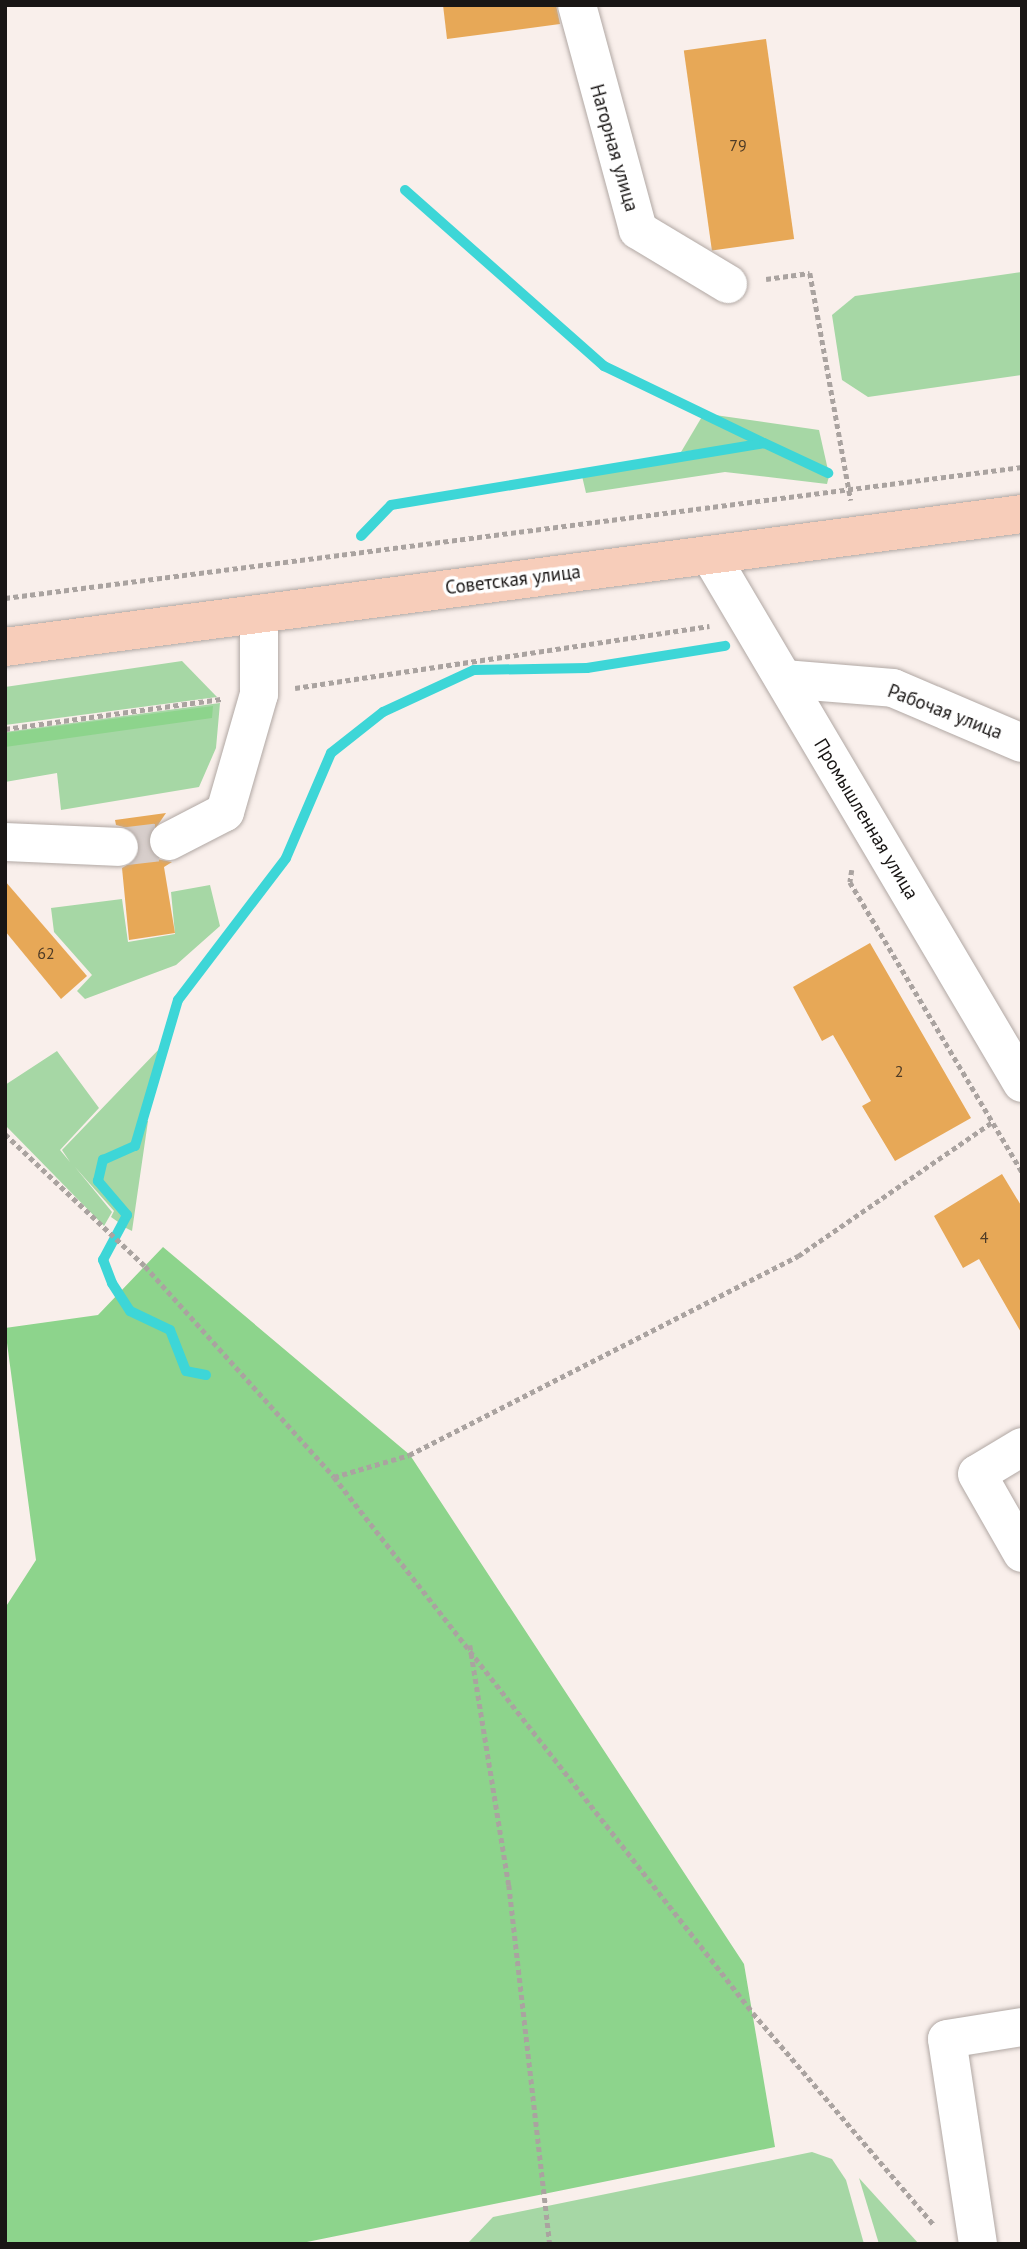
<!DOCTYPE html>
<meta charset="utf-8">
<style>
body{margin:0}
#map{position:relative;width:1027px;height:2249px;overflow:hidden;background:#f9efeb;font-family:"PT Sans",sans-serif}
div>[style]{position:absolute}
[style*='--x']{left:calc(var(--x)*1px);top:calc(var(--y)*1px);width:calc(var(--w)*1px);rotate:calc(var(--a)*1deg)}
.green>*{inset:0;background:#a6d7a5}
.forest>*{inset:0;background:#8dd48c}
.stream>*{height:10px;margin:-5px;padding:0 5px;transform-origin:5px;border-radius:5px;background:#3dd6d7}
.building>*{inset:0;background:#e7a857;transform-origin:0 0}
.minor-tunnel>*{height:38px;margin-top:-19px;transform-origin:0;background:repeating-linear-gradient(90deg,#d7cecb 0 38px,transparent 0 57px)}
.path>*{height:4.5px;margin-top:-2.25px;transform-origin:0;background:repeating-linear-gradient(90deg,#aaa3a0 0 5px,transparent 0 8.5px)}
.roads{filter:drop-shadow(0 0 2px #b1a8a4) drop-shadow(0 0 2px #b1a8a4)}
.minor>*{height:38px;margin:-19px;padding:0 19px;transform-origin:19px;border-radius:19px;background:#fff}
.major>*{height:38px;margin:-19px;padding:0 19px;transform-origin:19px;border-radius:19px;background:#f7cdba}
span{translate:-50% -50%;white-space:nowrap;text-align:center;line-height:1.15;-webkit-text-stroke:7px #fff;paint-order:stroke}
.number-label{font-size:16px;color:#4c3a26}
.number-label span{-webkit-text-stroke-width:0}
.street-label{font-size:19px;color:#191615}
.frame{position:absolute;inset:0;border:7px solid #191615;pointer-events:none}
</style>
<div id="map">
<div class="green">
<div style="clip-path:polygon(1022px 272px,1022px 375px,868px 397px,842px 380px,832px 315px,855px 296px)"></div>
<div style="clip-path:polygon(708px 414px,819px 430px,828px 470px)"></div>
<div style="clip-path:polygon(703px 415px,759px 442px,681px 452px)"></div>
<div style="clip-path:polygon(762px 446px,829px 476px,827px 484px,725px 472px,586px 493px,582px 476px)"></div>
<div style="clip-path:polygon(182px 661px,217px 697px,5px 725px,5px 687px)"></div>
<div style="clip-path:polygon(220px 703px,216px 748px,199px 787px,61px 810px,57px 773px,5px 782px,5px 732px)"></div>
<div style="clip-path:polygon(210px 885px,220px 926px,176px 965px,85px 999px,77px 991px,92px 975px,54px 932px,51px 908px,122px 899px,128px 942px,175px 934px,171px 892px)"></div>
<div style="clip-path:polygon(162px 1046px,133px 1145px,101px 1159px,95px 1181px,125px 1215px,121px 1224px,111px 1217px,114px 1211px,75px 1167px,112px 1212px,104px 1226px,5px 1125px,5px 1085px,57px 1051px,99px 1108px,60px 1150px,70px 1162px,62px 1150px)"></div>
<div style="clip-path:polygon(145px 1121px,148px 1121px,132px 1231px,124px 1227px,129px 1214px,100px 1181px,104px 1161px,137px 1148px)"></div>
<div style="clip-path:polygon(812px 2152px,832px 2159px,846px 2180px,864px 2244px,467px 2244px,493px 2217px)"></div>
<div style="clip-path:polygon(859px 2178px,919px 2244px,879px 2244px)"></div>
</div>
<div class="forest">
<div style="clip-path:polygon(213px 706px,212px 718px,5px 747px,5px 733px)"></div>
<div style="clip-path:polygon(163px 1247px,410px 1455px,744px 1964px,775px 2147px,297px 2244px,5px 2244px,5px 1608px,36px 1560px,5px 1328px,98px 1315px)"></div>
</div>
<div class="stream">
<div style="--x:405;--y:190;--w:266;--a:41.5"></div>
<div style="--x:604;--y:366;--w:175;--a:25.7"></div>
<div style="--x:361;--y:536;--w:43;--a:-45.9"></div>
<div style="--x:391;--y:505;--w:378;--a:-9.4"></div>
<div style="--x:764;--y:443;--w:71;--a:25.1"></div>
<div style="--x:206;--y:1375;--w:20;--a:-169"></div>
<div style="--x:186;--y:1371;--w:44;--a:-111.3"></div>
<div style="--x:170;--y:1330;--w:44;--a:-154.6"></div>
<div style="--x:130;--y:1311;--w:33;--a:-123"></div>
<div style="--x:112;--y:1283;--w:25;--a:-111"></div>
<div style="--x:103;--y:1260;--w:51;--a:-61.9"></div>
<div style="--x:127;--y:1215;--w:45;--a:-130.5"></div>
<div style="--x:98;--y:1181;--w:22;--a:-77"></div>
<div style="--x:103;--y:1160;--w:35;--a:-24"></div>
<div style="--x:135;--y:1146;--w:152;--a:-73.6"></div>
<div style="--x:178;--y:1000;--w:178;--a:-52.7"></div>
<div style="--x:286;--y:858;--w:114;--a:-66.8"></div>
<div style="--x:331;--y:753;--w:66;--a:-38.3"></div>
<div style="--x:383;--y:712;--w:100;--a:-24.8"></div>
<div style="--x:474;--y:670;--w:113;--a:-1"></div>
<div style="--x:587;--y:668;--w:140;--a:-9.1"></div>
</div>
<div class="building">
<div style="clip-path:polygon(443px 5px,556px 5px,560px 24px,447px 39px)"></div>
<div style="left:766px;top:39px;width:202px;height:83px;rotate:82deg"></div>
<div style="clip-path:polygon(166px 813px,147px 841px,157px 859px,172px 862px,164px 867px,175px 933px,129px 940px,122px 868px,137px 859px,141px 847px,131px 829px,116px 825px,115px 820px)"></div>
<div style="clip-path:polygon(5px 881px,87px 976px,61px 999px,5px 931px)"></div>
<div style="clip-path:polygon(870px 943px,971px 1118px,895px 1161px,862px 1106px,871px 1101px,833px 1035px,822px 1041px,793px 987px)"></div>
<div style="clip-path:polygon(1002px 1174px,1022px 1207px,1022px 1334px,979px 1259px,963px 1268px,934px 1216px)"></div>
</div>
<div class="minor-tunnel">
<div style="--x:119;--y:847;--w:50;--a:-6.8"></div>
</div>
<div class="path">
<div style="--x:766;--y:279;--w:44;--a:-7.8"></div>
<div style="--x:810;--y:273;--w:231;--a:79.8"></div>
<div style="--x:5;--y:598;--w:1025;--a:-7.34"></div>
<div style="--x:295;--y:688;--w:419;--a:-8.5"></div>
<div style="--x:5;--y:729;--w:218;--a:-7.9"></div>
<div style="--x:852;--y:870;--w:12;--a:99"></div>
<div style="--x:850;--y:882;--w:337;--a:59.3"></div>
<div style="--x:5;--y:1134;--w:192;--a:43.3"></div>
<div style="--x:145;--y:1266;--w:283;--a:48.1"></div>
<div style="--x:334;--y:1477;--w:680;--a:51.98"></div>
<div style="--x:753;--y:2013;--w:280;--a:49.5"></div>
<div style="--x:334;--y:1477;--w:78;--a:-16.3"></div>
<div style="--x:409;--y:1455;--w:437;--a:-27.1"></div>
<div style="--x:798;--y:1256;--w:236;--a:-34.6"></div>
<div style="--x:470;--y:1645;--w:243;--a:80.8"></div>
<div style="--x:509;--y:1885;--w:361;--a:83.5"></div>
</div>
<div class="roads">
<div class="minor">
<div style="--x:577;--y:5;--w:233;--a:74.8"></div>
<div style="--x:638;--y:230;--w:105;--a:31"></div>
<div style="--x:710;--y:555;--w:613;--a:59.42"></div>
<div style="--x:784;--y:679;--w:109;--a:4.7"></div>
<div style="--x:893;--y:688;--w:140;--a:23.1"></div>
<div style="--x:169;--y:841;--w:63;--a:-27.4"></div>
<div style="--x:225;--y:812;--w:123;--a:-73.9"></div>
<div style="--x:259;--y:694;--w:80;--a:-90"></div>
<div style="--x:5;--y:842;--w:114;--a:2.5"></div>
<div style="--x:1022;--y:1447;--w:52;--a:149"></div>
<div style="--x:977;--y:1474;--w:91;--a:60.3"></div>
<div style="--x:978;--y:2244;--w:207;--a:-98.6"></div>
<div style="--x:947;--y:2039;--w:76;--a:-9.1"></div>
</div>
<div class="major">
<div style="--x:5;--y:647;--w:1026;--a:-7.45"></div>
</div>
</div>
<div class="number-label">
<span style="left:738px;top:145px">79</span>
<span style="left:46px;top:953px">62</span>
<span style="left:899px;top:1071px">2</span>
<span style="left:984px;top:1237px">4</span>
</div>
<div class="street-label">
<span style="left:614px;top:148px;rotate:74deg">Нагорная улица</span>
<span style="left:513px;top:580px;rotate:-7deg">Советская улица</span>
<span style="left:945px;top:712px;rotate:21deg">Рабочая улица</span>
<span style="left:866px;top:819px;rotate:59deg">Промышленная улица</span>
</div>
<div class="frame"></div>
</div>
